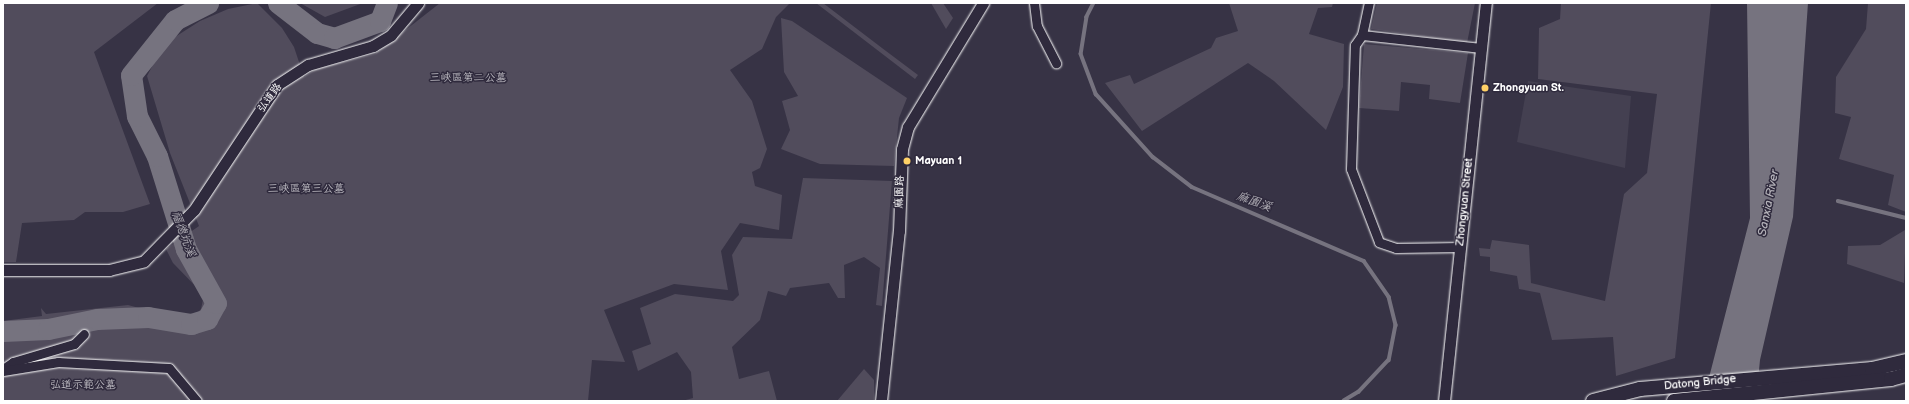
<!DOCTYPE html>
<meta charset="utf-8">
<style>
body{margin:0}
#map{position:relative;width:1909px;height:404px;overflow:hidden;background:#373345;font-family:"Balsamiq Sans","LXGW WenKai TC",sans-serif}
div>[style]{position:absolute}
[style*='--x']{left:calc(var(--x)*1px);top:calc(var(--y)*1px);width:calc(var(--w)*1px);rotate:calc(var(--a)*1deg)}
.built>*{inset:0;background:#444051}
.green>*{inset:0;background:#514c5c}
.water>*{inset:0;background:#76737f}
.stream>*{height:3.5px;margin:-1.75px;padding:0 1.75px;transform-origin:1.75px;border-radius:1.75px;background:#76737f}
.river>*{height:21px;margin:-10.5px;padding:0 10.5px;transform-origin:10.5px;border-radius:10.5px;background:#76737f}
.roads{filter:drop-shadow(0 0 1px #fff) drop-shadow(0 0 1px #fff)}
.minor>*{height:9px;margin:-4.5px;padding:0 4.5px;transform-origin:4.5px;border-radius:4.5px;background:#2f2a3d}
.tertiary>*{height:11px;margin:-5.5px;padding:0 5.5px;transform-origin:5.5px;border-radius:5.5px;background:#2f2a3d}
.primary>*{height:14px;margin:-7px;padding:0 7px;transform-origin:7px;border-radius:7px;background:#2f2a3d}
.dots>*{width:11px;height:11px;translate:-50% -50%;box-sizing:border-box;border:2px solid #2f2a3d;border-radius:50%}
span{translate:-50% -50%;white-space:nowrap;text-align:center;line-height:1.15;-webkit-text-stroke:3px #2f2a3d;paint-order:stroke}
.park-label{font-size:11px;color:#b9b7be}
.poi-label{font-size:11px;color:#fff;font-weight:700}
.left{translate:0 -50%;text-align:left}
.street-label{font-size:11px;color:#fff}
.water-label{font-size:12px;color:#b4b2b9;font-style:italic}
.frame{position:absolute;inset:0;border:4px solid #fff;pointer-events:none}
</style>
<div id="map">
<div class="built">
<div style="clip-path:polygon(1528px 81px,1631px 96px,1625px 168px,1517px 142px)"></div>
</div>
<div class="green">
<div style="clip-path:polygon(3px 3px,158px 3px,94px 52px,150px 204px,123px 212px,85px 212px,74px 220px,22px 223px,16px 262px,3px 262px)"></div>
<div style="clip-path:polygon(257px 3px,282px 28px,294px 47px,304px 77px,316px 69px,375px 54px,440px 3px,790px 3px,776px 17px,762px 49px,730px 70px,752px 101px,767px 149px,760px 168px,752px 172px,755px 186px,782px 195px,779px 230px,740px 223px,721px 251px,728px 290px,674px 284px,604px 310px,625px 362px,592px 360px,588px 401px,3px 401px,3px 321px,42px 316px,41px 308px,46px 314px,128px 305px,176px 318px,195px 315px,201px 309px,204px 295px,173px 263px,166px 249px,199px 226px,170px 153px,147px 76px,164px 44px,200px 21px,228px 9px)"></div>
<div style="clip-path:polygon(300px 3px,363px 3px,325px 17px)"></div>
<div style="clip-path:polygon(816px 3px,823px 3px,882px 48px,918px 75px,915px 79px)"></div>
<div style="clip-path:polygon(931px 3px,943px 3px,953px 18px,946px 29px)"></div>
<div style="clip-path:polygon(1229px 3px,1333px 3px,1332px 7px,1318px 8px,1309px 34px,1344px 44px,1343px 87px,1326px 130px,1274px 81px,1248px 63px,1142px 131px,1105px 83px,1130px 75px,1134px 84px,1211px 48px,1216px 38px,1238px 31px)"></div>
<div style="clip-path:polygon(1377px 3px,1475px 3px,1467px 43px,1371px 29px)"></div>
<div style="clip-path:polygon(1561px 3px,1711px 3px,1675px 358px,1616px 376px,1613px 337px,1552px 340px,1540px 293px,1519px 289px,1517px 276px,1490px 271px,1490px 257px,1480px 256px,1479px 248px,1490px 249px,1492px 240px,1529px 245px,1531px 283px,1605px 301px,1624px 194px,1647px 173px,1657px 94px,1538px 79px,1539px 28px,1560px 19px)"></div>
<div style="clip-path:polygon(1868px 3px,1906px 3px,1906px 212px,1888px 205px,1894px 175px,1839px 159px,1851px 117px,1835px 113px,1836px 77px,1866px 29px)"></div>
<div style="clip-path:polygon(781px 18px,792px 21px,907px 98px,899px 118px,894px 166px,820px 164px,781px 149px,790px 130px,782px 101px,798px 96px,784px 72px)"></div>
<div style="clip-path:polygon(1364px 44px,1468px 53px,1460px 103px,1429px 99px,1430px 85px,1401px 82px,1399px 111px,1359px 108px)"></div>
<div style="clip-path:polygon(803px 178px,892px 181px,882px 306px,876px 305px,880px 268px,864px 257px,844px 265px,845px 298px,838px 298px,829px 283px,790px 288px,786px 296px,768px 291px,760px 320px,732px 347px,739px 379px,769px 371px,777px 401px,682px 401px,693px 398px,691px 372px,677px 352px,638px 371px,632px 351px,651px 344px,640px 308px,675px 294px,733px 301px,739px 295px,732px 255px,743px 237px,792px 239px)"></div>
<div style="clip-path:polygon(1906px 224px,1904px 283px,1847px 264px,1848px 246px,1880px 245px,1905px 230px)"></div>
<div style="clip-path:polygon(864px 369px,874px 380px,874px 401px,837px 401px)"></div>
</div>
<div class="water">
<div style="clip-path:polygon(1747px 3px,1808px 3px,1793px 217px,1760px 360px,1756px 401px,1703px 401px,1750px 218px)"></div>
</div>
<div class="stream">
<div style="--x:1094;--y:3;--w:16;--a:117"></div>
<div style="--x:1087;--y:17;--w:37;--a:99"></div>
<div style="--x:1081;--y:54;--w:43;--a:69.4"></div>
<div style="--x:1096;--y:94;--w:85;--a:47.9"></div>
<div style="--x:1153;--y:157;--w:49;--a:37.6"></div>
<div style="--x:1192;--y:187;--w:187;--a:23.3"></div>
<div style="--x:1364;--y:261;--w:44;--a:55.2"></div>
<div style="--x:1389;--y:297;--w:29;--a:76"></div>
<div style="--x:1396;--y:325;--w:36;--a:101"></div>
<div style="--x:1389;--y:360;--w:44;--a:133.2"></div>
<div style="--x:1359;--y:392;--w:17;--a:149"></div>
<div style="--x:1838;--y:201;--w:70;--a:14"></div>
</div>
<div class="river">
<div style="--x:278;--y:3;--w:49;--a:37.6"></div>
<div style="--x:317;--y:33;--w:18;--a:16"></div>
<div style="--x:334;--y:38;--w:49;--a:-20.3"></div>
<div style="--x:380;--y:21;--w:19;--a:-69"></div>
<div style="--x:3;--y:331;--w:45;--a:-2.5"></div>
<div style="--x:48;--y:329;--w:50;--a:-11.5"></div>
<div style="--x:97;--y:319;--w:51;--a:-2.2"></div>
<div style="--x:148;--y:317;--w:44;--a:9.2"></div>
<div style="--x:191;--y:324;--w:17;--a:-17"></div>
<div style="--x:207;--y:319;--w:18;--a:-61"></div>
<div style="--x:216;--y:303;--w:62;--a:-119.1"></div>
<div style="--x:186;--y:249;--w:97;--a:-107.3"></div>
<div style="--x:157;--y:156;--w:45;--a:-116.6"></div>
<div style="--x:137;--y:116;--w:41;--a:-98.3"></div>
<div style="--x:131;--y:75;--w:70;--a:-51.3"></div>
<div style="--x:175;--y:20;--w:37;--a:-27"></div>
</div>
<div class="roads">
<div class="minor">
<div style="--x:1034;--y:3;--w:23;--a:83"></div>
<div style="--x:1037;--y:26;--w:42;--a:62.8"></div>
<div style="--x:1362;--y:35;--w:33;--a:-78"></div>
<div style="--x:1460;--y:247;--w:64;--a:179.1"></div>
<div style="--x:1396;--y:248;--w:18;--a:-161"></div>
<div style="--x:1379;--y:242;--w:78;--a:-111"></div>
<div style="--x:1351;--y:169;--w:124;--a:-88.2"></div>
<div style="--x:1355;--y:45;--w:12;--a:-55"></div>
<div style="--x:1362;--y:35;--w:120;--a:6.2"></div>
<div style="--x:3;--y:369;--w:12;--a:-35"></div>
<div style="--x:13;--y:362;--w:64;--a:-16.4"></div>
<div style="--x:74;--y:344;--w:14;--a:-45"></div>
<div style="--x:3;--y:371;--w:56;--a:-9.3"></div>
<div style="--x:58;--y:362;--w:111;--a:3.1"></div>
<div style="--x:169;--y:368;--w:43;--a:49.7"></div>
</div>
<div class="tertiary">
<div style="--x:3;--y:270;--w:106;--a:0"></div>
<div style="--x:109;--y:270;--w:36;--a:-14"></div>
<div style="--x:144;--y:261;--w:71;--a:-45.6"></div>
<div style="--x:194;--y:210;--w:150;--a:-56.4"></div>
<div style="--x:277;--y:85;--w:37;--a:-33"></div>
<div style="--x:308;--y:65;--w:68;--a:-16.3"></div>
<div style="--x:373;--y:46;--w:21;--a:-31"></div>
<div style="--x:391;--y:35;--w:42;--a:-49.8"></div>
<div style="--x:881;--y:401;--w:171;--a:-84"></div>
<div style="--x:899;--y:231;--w:82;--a:-87.9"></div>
<div style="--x:902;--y:149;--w:23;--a:-75"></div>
<div style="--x:908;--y:127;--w:145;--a:-58.8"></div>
<div style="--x:1444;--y:401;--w:400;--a:-84"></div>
</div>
<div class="primary">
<div style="--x:1593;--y:401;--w:49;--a:-14.3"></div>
<div style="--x:1640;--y:389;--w:233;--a:-4.9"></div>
<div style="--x:1872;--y:369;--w:35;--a:-13"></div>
<div style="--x:1674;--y:401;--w:218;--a:-5.8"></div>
<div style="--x:1891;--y:379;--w:16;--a:-15"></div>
</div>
</div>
<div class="dots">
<div style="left:1485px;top:88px;background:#ffd166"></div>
<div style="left:907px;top:161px;background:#ffd166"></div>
</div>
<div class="park-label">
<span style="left:468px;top:78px">三峽區第二公墓</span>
<span style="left:306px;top:189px">三峽區第三公墓</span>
<span style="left:83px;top:385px">弘道示範公墓</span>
</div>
<div class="poi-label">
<span class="left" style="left:1493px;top:88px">Zhongyuan St.</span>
<span class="left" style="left:915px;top:161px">Mayuan 1</span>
</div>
<div class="street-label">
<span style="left:270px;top:98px;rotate:-54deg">弘道路</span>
<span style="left:900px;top:192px;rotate:-88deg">麻園路</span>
<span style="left:1465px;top:202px;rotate:-84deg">Zhongyuan Street</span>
<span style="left:1700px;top:383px;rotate:-6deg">Datong Bridge</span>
</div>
<div class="water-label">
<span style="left:1254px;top:202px;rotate:20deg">麻園溪</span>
<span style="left:1769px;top:203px;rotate:-79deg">Sanxia River</span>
<span style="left:183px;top:234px;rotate:70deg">福德坑溪</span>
</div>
<div class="frame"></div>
</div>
